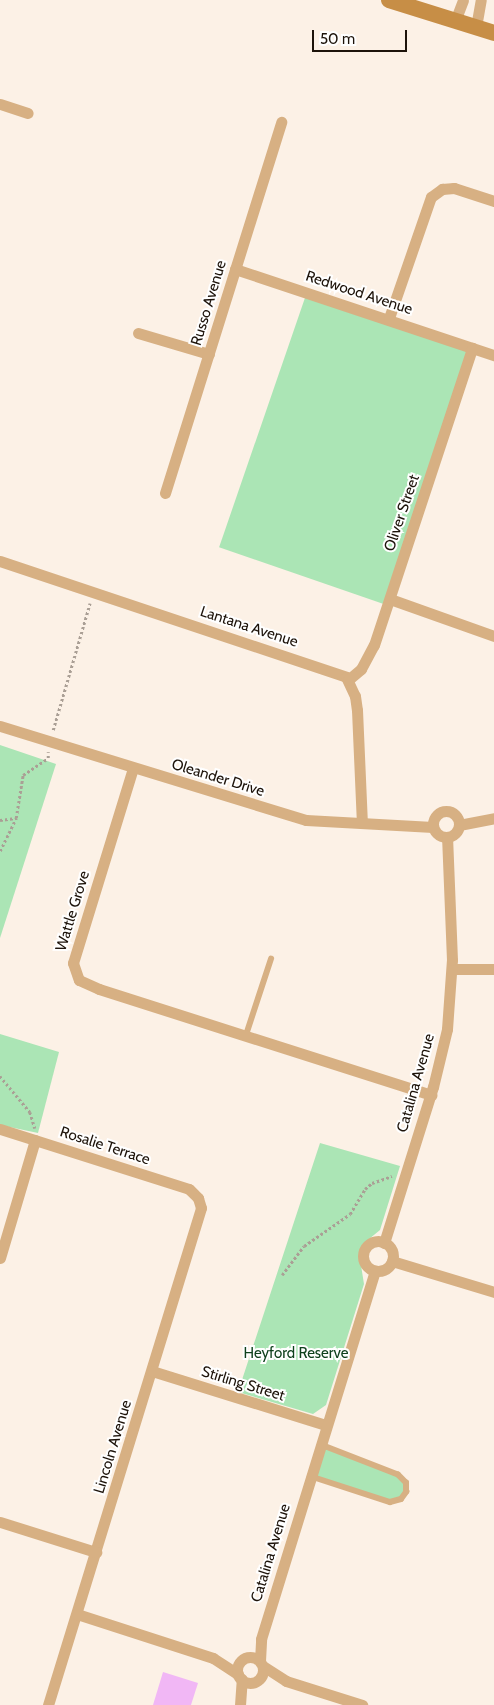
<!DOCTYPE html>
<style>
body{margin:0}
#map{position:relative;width:494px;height:1705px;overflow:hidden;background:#fcf1e6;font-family:Cabin,sans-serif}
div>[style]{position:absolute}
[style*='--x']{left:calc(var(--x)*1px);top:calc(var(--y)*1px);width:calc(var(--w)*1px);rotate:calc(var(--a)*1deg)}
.green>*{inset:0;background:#abe5b5;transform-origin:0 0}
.building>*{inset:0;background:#f1b7f5}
.path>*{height:2.5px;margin-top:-1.25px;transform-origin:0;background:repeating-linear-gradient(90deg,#aa9f95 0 2.5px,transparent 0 5px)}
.lane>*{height:5.5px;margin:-2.75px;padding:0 2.75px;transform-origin:2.75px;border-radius:2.75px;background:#d7b083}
.street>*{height:11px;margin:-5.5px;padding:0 5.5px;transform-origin:5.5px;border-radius:5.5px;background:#d7b083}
.street>.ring{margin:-5.5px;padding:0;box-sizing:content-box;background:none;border:11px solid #d7b083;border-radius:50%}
.secondary>*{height:16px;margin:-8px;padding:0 8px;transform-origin:8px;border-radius:8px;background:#c78e46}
span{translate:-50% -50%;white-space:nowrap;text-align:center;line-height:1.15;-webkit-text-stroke:4px #fff;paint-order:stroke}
.street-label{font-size:15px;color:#1d130a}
.park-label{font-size:15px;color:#0f411d}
.scale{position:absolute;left:312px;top:30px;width:95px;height:22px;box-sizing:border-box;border:2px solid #1d130a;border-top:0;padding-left:6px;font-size:15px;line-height:18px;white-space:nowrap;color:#1d130a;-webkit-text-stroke:4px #fff;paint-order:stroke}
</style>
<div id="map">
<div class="green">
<div style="left:307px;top:292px;width:174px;height:270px;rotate:19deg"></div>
<div style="clip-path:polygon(0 745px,56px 764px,0 938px)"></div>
<div style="clip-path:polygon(0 1034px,59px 1052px,38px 1133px,0 1125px)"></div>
<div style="clip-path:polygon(320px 1143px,400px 1166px,380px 1230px,363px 1244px,359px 1253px,364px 1284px,326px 1405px,313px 1414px,238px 1392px)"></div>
<div style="clip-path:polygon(319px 1445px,402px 1478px,406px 1492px,397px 1502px,310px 1476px)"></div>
</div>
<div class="building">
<div style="clip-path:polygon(163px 1672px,198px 1683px,191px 1705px,153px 1705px)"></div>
</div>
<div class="path">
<div style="--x:53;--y:730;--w:132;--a:-73.8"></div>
<div style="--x:0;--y:820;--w:16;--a:-7"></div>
<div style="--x:0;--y:851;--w:37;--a:-64"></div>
<div style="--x:16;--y:818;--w:44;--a:-80.8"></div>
<div style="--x:23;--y:775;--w:30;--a:-34"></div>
<div style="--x:48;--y:758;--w:6;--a:-90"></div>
<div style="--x:0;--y:1076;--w:47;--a:50.2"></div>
<div style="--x:30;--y:1112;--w:17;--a:73"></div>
<div style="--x:282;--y:1275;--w:36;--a:-53"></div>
<div style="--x:304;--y:1246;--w:56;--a:-34.8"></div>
<div style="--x:350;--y:1214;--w:29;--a:-59"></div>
<div style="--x:365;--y:1189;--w:9;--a:-41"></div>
<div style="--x:372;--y:1183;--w:21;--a:-19"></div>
</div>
<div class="lane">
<div style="--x:246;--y:1035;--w:80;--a:-71.8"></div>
<div style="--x:310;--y:1476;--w:84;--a:18"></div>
<div style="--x:390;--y:1502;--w:11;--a:-15"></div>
<div style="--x:401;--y:1499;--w:9;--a:-54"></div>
<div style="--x:406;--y:1492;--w:9;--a:-90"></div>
<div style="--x:406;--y:1483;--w:11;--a:-135"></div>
<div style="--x:398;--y:1475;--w:83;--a:-158.7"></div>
</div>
<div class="street">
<div style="--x:455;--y:21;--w:22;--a:-69"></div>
<div style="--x:476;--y:27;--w:27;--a:-80"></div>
<div style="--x:0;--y:104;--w:29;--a:18"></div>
<div style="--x:235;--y:269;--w:273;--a:18.4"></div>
<div style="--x:389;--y:318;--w:128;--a:-70.9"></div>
<div style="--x:431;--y:197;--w:14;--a:-36"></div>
<div style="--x:442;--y:189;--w:12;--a:-5"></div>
<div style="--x:454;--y:188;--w:42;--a:18"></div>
<div style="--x:138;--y:333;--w:74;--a:16.5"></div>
<div style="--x:165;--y:493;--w:389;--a:-72.6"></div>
<div style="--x:0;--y:561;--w:365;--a:18.5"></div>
<div style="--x:346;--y:677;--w:21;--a:65"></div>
<div style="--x:355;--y:696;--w:14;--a:82"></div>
<div style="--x:357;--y:710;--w:113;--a:87.5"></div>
<div style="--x:390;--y:599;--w:110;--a:19.6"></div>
<div style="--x:348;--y:680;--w:17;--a:-40"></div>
<div style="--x:361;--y:669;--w:27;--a:-62"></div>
<div style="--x:374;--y:645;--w:313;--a:-71.7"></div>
<div style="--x:0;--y:726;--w:320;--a:17.1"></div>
<div style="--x:306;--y:820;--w:127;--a:3.2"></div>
<div style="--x:133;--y:768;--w:204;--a:107.1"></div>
<div style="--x:73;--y:963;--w:18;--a:71"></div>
<div style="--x:79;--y:980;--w:22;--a:24"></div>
<div style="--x:99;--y:989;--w:349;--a:17.7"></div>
<div class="ring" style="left:433px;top:811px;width:15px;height:15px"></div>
<div style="--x:459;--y:825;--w:36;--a:-11"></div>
<div style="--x:452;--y:969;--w:42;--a:0"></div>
<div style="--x:0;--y:1129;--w:198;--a:17.6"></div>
<div style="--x:189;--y:1189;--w:13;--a:45"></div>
<div style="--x:198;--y:1198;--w:10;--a:73"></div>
<div style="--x:201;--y:1208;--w:520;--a:107.11"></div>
<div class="ring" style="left:363px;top:1241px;width:19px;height:19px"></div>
<div style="--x:384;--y:1243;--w:164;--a:-72.6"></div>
<div style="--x:433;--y:1087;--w:60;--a:-76.4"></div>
<div style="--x:447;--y:1029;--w:69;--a:-85.9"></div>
<div style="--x:452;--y:960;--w:123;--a:-92.3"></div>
<div style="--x:0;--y:1258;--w:123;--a:-73.5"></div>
<div style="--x:392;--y:1261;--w:107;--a:16.9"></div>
<div style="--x:152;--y:1371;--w:181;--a:17.3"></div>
<div style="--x:0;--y:1522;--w:101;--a:17.4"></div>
<div style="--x:77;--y:1614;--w:143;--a:17.9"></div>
<div style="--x:213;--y:1658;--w:30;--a:33"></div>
<div class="ring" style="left:237px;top:1657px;width:15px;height:15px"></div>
<div style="--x:260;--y:1661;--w:22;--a:-87"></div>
<div style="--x:261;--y:1639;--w:385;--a:-72.8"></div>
<div style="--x:263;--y:1666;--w:27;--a:33"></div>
<div style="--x:286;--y:1681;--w:80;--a:17.5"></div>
<div style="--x:240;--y:1705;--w:26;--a:-86"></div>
</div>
<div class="secondary">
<div style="--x:389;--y:0;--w:110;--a:17.4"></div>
</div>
<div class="street-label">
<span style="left:359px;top:293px;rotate:18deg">Redwood Avenue</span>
<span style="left:209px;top:303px;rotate:-73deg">Russo Avenue</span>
<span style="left:402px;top:513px;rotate:-71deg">Oliver Street</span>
<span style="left:249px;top:627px;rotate:18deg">Lantana Avenue</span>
<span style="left:218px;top:778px;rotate:17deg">Oleander Drive</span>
<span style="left:73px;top:911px;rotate:-73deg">Wattle Grove</span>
<span style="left:416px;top:1083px;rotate:-74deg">Catalina Avenue</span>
<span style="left:105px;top:1146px;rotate:18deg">Rosalie Terrace</span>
<span style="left:243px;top:1384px;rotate:17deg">Stirling Street</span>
<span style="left:113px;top:1447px;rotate:-73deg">Lincoln Avenue</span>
<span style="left:271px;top:1553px;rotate:-73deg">Catalina Avenue</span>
</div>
<div class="park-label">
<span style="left:296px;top:1354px">Heyford Reserve</span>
</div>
<div class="scale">50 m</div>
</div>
